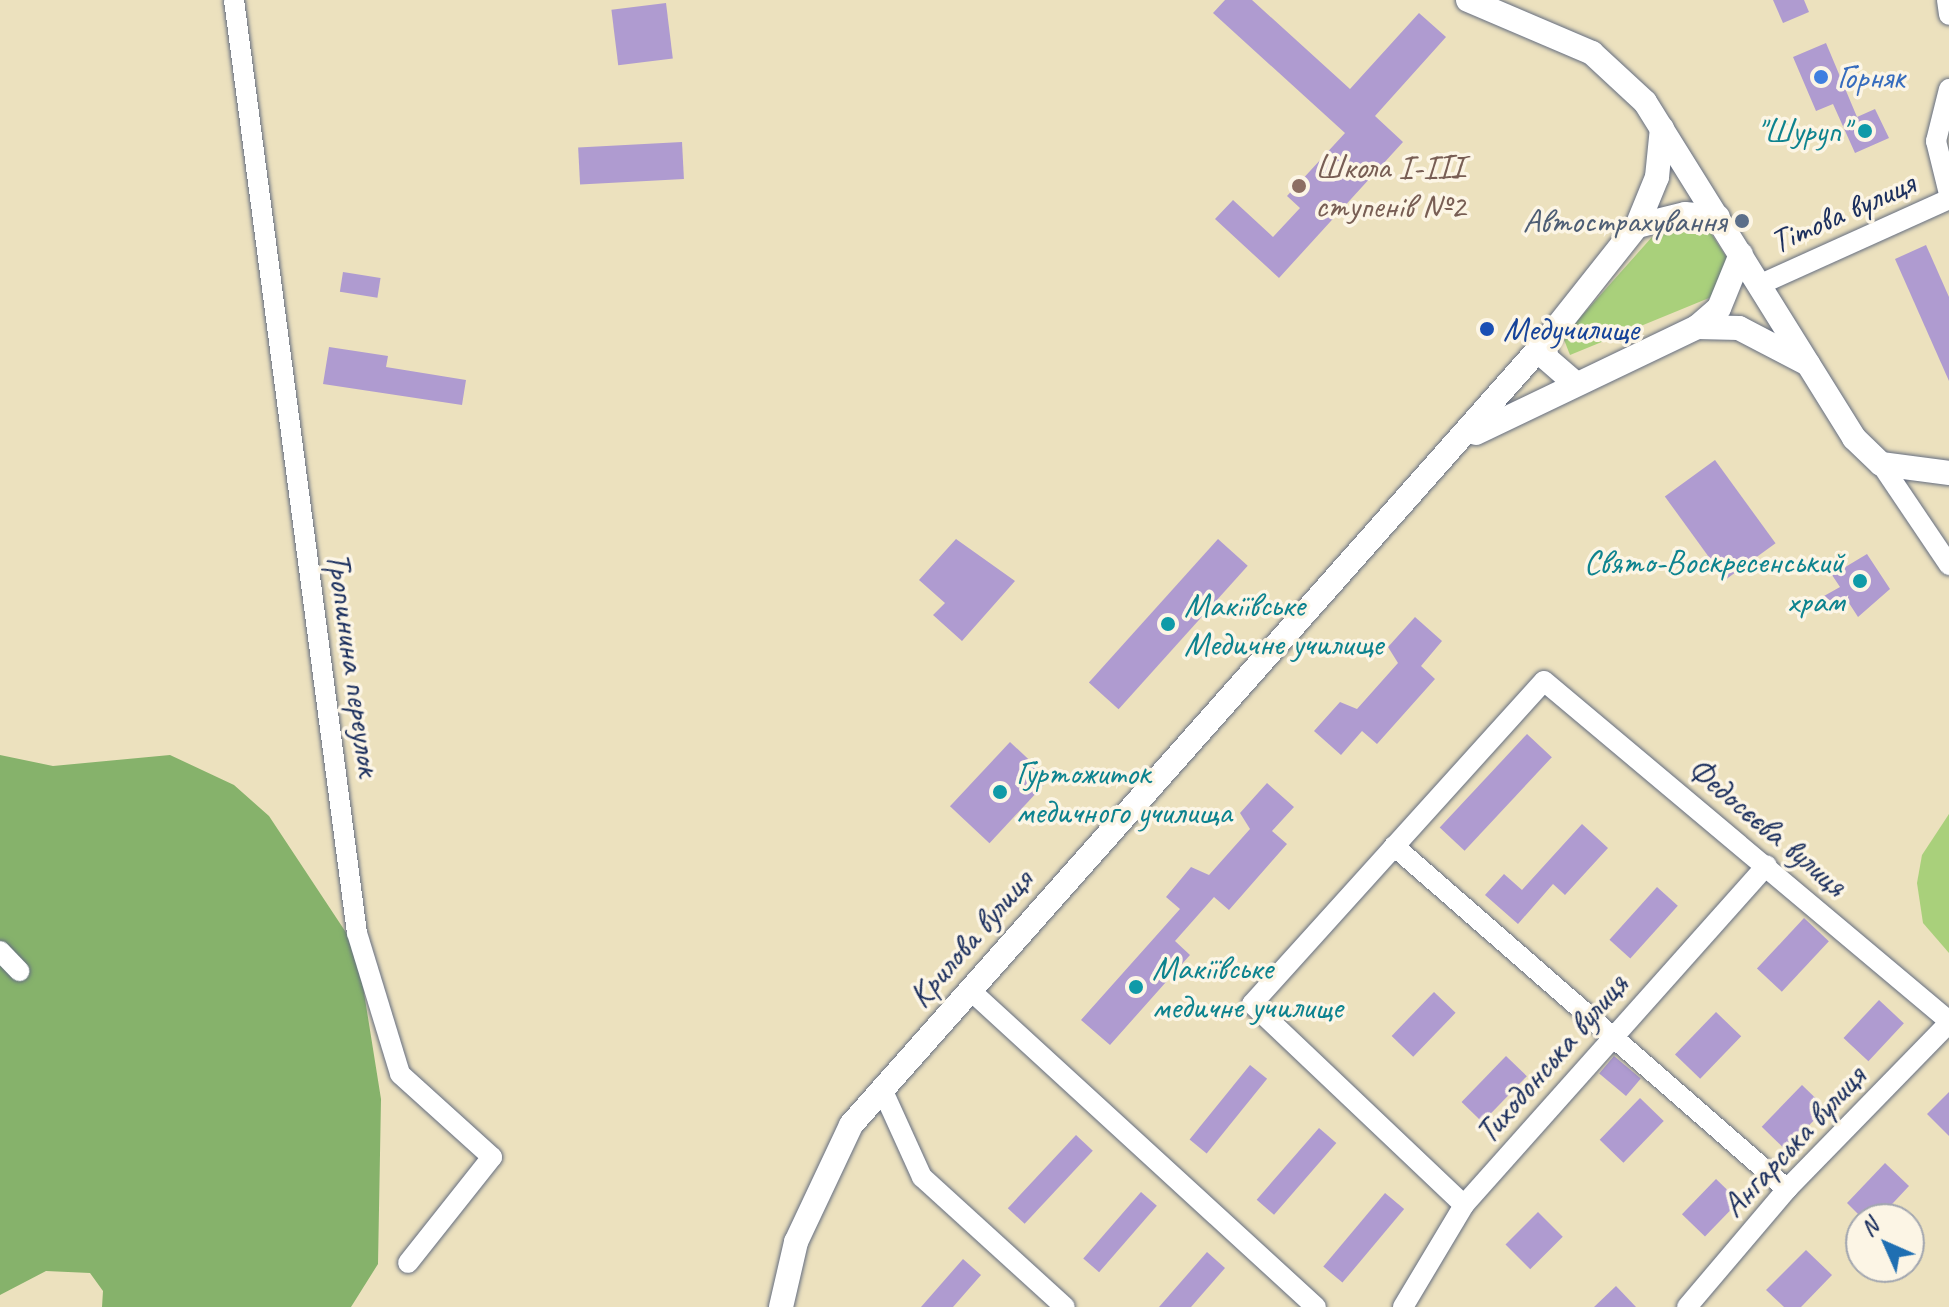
<!DOCTYPE html>
<meta charset="utf-8">
<style>
body{margin:0}
#map{position:relative;width:1949px;height:1307px;overflow:hidden;background:#ece1be;font-family:Caveat,sans-serif}
div>[style]{position:absolute}
[style*='--x']{left:calc(var(--x)*1px);top:calc(var(--y)*1px);width:calc(var(--w)*1px);rotate:calc(var(--a)*1deg)}
.green>*{inset:0;background:#a9d07b}
.forest>*{inset:0;background:#86b26b}
.building>*{inset:0;background:#af9bd0;transform-origin:0 0}
.roads{filter:drop-shadow(0 0 2px #646d80) drop-shadow(0 0 2px #646d80)}
.minor>*{height:20px;margin:-10px;padding:0 10px;transform-origin:10px;border-radius:10px;background:#fff}
.major>*{height:24px;margin:-12px;padding:0 12px;transform-origin:12px;border-radius:12px;background:#fff}
.dots>*{width:22px;height:22px;translate:-50% -50%;box-sizing:border-box;border:4px solid #fcf5e5;border-radius:50%}
span{translate:-50% -50%;white-space:nowrap;text-align:center;line-height:1.15;-webkit-text-stroke:7px #fcf5e5;paint-order:stroke}
.shop-label{font-size:34px;color:#366cbe}
.left{translate:0 -50%;text-align:left}
.culture-label{font-size:34px;color:#0d838f}
.right{translate:-100% -50%;text-align:right}
.education-label{font-size:34px;color:#785e54}
.street-label{font-size:34px;color:#1b2f5e}
.service-label{font-size:34px;color:#4e5e75}
.transit-label{font-size:34px;color:#164399}
.north{position:absolute;left:1845px;top:1203px;width:80px;height:80px;box-sizing:border-box;background:#fcf5e5;border:2px solid #a2a6af;border-radius:50%;rotate:315deg;font-size:22px;font-weight:700;line-height:32px;text-align:center;color:#1b2f5e}
.north::after{content:'';display:block;margin:auto;width:28px;height:36px;background:#1f6fb2;clip-path:polygon(50% 0,100% 100%,50% 72%,0 100%)}
</style>
<div id="map">
<div class="green">
<div style="clip-path:polygon(1705px 224px,1727px 258px,1722px 285px,1709px 298px,1570px 355px,1563px 337px,1660px 228px)"></div>
<div style="clip-path:polygon(1949px 814px,1949px 953px,1923px 923px,1917px 883px,1922px 855px)"></div>
</div>
<div class="forest">
<div style="clip-path:polygon(0 755px,53px 766px,170px 755px,234px 785px,269px 816px,347px 934px,362px 980px,381px 1099px,378px 1264px,351px 1307px,102px 1307px,103px 1291px,90px 1273px,46px 1271px,0 1295px)"></div>
</div>
<div class="building">
<div style="clip-path:polygon(1225px 0,1252px 0,1350px 89px,1419px 13px,1446px 37px,1375px 116px,1403px 142px,1279px 278px,1215px 219px,1233px 200px,1273px 237px,1300px 208px,1287px 196px,1345px 133px,1213px 13px)"></div>
<div style="clip-path:polygon(1773px 0,1804px 0,1809px 12px,1783px 23px)"></div>
<div style="left:666px;top:3px;width:56px;height:55px;rotate:83deg"></div>
<div style="clip-path:polygon(1826px 43px,1857px 117px,1875px 109px,1889px 138px,1855px 153px,1833px 104px,1816px 111px,1793px 57px)"></div>
<div style="left:682px;top:142px;width:37px;height:104px;rotate:87deg"></div>
<div style="clip-path:polygon(1926px 245px,1949px 297px,1949px 381px,1895px 259px)"></div>
<div style="left:343px;top:272px;width:38px;height:20px;rotate:9deg"></div>
<div style="clip-path:polygon(329px 347px,388px 356px,386px 367px,466px 380px,462px 405px,323px 384px)"></div>
<div style="left:1715px;top:460px;width:103px;height:62px;rotate:54deg"></div>
<div style="clip-path:polygon(956px 539px,1015px 581px,962px 641px,933px 615px,945px 603px,919px 580px)"></div>
<div style="left:1218px;top:539px;width:40px;height:193px;rotate:42deg"></div>
<div style="clip-path:polygon(1867px 554px,1890px 589px,1858px 617px,1847px 600px,1831px 609px,1824px 596px,1840px 587px,1832px 575px)"></div>
<div style="clip-path:polygon(1415px 617px,1442px 641px,1421px 666px,1435px 679px,1377px 744px,1362px 731px,1341px 755px,1314px 731px,1340px 702px,1357px 709px,1398px 663px,1388px 647px)"></div>
<div style="left:1527px;top:734px;width:34px;height:128px;rotate:43deg"></div>
<div style="left:1010px;top:742px;width:54px;height:88px;rotate:43deg"></div>
<div style="clip-path:polygon(1267px 783px,1294px 807px,1272px 831px,1287px 844px,1229px 910px,1214px 897px,1175px 941px,1190px 955px,1110px 1045px,1081px 1020px,1180px 909px,1166px 897px,1191px 867px,1209px 875px,1250px 829px,1240px 813px)"></div>
<div style="clip-path:polygon(1582px 824px,1608px 848px,1565px 895px,1553px 884px,1518px 924px,1485px 895px,1504px 874px,1522px 890px)"></div>
<div style="left:1657px;top:887px;width:28px;height:71px;rotate:42deg"></div>
<div style="left:1804px;top:918px;width:34px;height:69px;rotate:43deg"></div>
<div style="left:1434px;top:992px;width:30px;height:61px;rotate:44deg"></div>
<div style="left:1879px;top:1000px;width:34px;height:52px;rotate:43deg"></div>
<div style="left:1716px;top:1012px;width:35px;height:59px;rotate:44deg"></div>
<div style="left:1506px;top:1056px;width:29px;height:64px;rotate:44deg"></div>
<div style="left:1614px;top:1056px;width:35px;height:23px;rotate:40deg"></div>
<div style="left:1250px;top:1065px;width:22px;height:96px;rotate:39deg"></div>
<div style="left:1802px;top:1085px;width:33px;height:58px;rotate:44deg"></div>
<div style="clip-path:polygon(1949px 1092px,1949px 1136px,1927px 1114px)"></div>
<div style="left:1640px;top:1098px;width:33px;height:58px;rotate:44deg"></div>
<div style="left:1319px;top:1128px;width:23px;height:95px;rotate:41deg"></div>
<div style="left:1076px;top:1135px;width:23px;height:100px;rotate:43deg"></div>
<div style="clip-path:polygon(1885px 1163px,1909px 1186px,1878px 1219px,1863px 1219px,1847px 1203px)"></div>
<div style="left:1716px;top:1179px;width:32px;height:49px;rotate:44deg"></div>
<div style="left:1141px;top:1192px;width:21px;height:88px;rotate:41deg"></div>
<div style="left:1385px;top:1193px;width:25px;height:96px;rotate:40deg"></div>
<div style="left:1538px;top:1212px;width:35px;height:46px;rotate:45deg"></div>
<div style="clip-path:polygon(1806px 1250px,1832px 1275px,1801px 1307px,1784px 1307px,1766px 1290px)"></div>
<div style="clip-path:polygon(1207px 1252px,1225px 1268px,1191px 1307px,1159px 1307px)"></div>
<div style="clip-path:polygon(963px 1259px,981px 1275px,953px 1307px,921px 1307px)"></div>
<div style="clip-path:polygon(1616px 1286px,1636px 1307px,1594px 1307px)"></div>
</div>
<div class="roads">
<div class="minor">
<div style="--x:234;--y:0;--w:941;--a:82.49"></div>
<div style="--x:357;--y:933;--w:147;--a:73"></div>
<div style="--x:400;--y:1074;--w:124;--a:42.1"></div>
<div style="--x:492;--y:1157;--w:135;--a:128.4"></div>
<div style="--x:1947;--y:0;--w:15;--a:82"></div>
<div style="--x:1949;--y:89;--w:54;--a:104"></div>
<div style="--x:1936;--y:141;--w:55;--a:76.2"></div>
<div style="--x:1761;--y:284;--w:206;--a:-24.3"></div>
<div style="--x:1881;--y:464;--w:122;--a:56"></div>
<div style="--x:1394;--y:846;--w:522;--a:41.11"></div>
<div style="--x:0;--y:951;--w:28;--a:46"></div>
<div style="--x:970;--y:990;--w:469;--a:42.5"></div>
<div style="--x:882;--y:1089;--w:97;--a:65.6"></div>
<div style="--x:922;--y:1177;--w:193;--a:42.3"></div>
<div style="--x:1464;--y:1205;--w:292;--a:-136.5"></div>
<div style="--x:1252;--y:1004;--w:435;--a:-47.9"></div>
<div style="--x:1544;--y:681;--w:529;--a:40.01"></div>
<div style="--x:1403;--y:1307;--w:119;--a:-59.1"></div>
<div style="--x:1464;--y:1205;--w:455;--a:-48.3"></div>
<div style="--x:1687;--y:1307;--w:155;--a:-49.7"></div>
<div style="--x:1787;--y:1189;--w:232;--a:-45.7"></div>
</div>
<div class="major">
<div style="--x:1468;--y:0;--w:135;--a:23.1"></div>
<div style="--x:1592;--y:53;--w:72;--a:42.8"></div>
<div style="--x:1645;--y:102;--w:396;--a:58.1"></div>
<div style="--x:1854;--y:438;--w:37;--a:44"></div>
<div style="--x:1881;--y:464;--w:69;--a:7.5"></div>
<div style="--x:1637;--y:226;--w:49;--a:-14"></div>
<div style="--x:1685;--y:214;--w:33;--a:5"></div>
<div style="--x:1697;--y:327;--w:42;--a:1.4"></div>
<div style="--x:1739;--y:328;--w:78;--a:27.6"></div>
<div style="--x:1545;--y:342;--w:16;--a:86"></div>
<div style="--x:1546;--y:358;--w:38;--a:41"></div>
<div style="--x:1476;--y:433;--w:245;--a:-25.6"></div>
<div style="--x:1697;--y:327;--w:29;--a:-41"></div>
<div style="--x:1719;--y:308;--w:58;--a:-67.8"></div>
<div style="--x:781;--y:1307;--w:67;--a:-77"></div>
<div style="--x:796;--y:1242;--w:129;--a:-64.8"></div>
<div style="--x:851;--y:1125;--w:1046;--a:-48.45"></div>
<div style="--x:1545;--y:342;--w:148;--a:-51.6"></div>
<div style="--x:1637;--y:226;--w:53;--a:-67.8"></div>
<div style="--x:1657;--y:177;--w:49;--a:-84.2"></div>
</div>
</div>
<div class="dots">
<div style="left:1821px;top:77px;background:#3f7fe0"></div>
<div style="left:1865px;top:131px;background:#0f9aa8"></div>
<div style="left:1299px;top:186px;background:#8d6e63"></div>
<div style="left:1742px;top:221px;background:#5c6f8a"></div>
<div style="left:1487px;top:329px;background:#1a4fb4"></div>
<div style="left:1860px;top:581px;background:#0f9aa8"></div>
<div style="left:1168px;top:624px;background:#0f9aa8"></div>
<div style="left:1000px;top:792px;background:#0f9aa8"></div>
<div style="left:1136px;top:987px;background:#0f9aa8"></div>
</div>
<div class="shop-label">
<span class="left" style="left:1837px;top:77px">Горняк</span>
</div>
<div class="culture-label">
<span class="right" style="left:1849px;top:131px">"Шуруп"</span>
<span class="right" style="left:1844px;top:581px">Свято-Воскресенський<br>храм</span>
<span class="left" style="left:1184px;top:624px">Макіївське<br>Медичне училище</span>
<span class="left" style="left:1016px;top:792px">Гуртожиток<br>медичного училища</span>
<span class="left" style="left:1152px;top:987px">Макіївське<br>медичне училище</span>
</div>
<div class="education-label">
<span class="left" style="left:1315px;top:186px">Школа I-III<br>ступенів №2</span>
</div>
<div class="street-label">
<span style="left:1842px;top:212px;rotate:-24deg">Тітова вулиця</span>
<span style="left:354px;top:664px;rotate:82deg">Тропинина переулок</span>
<span style="left:1768px;top:826px;rotate:40deg">Федосєєва вулиця</span>
<span style="left:970px;top:938px;rotate:-49deg">Крилова вулиця</span>
<span style="left:1551px;top:1058px;rotate:-49deg">Тиходонська вулиця</span>
<span style="left:1793px;top:1141px;rotate:-47deg">Ангарська вулиця</span>
</div>
<div class="service-label">
<span class="right" style="left:1726px;top:221px">Автострахування</span>
</div>
<div class="transit-label">
<span class="left" style="left:1503px;top:329px">Медучилище</span>
</div>
<div class="north">N</div>
</div>
